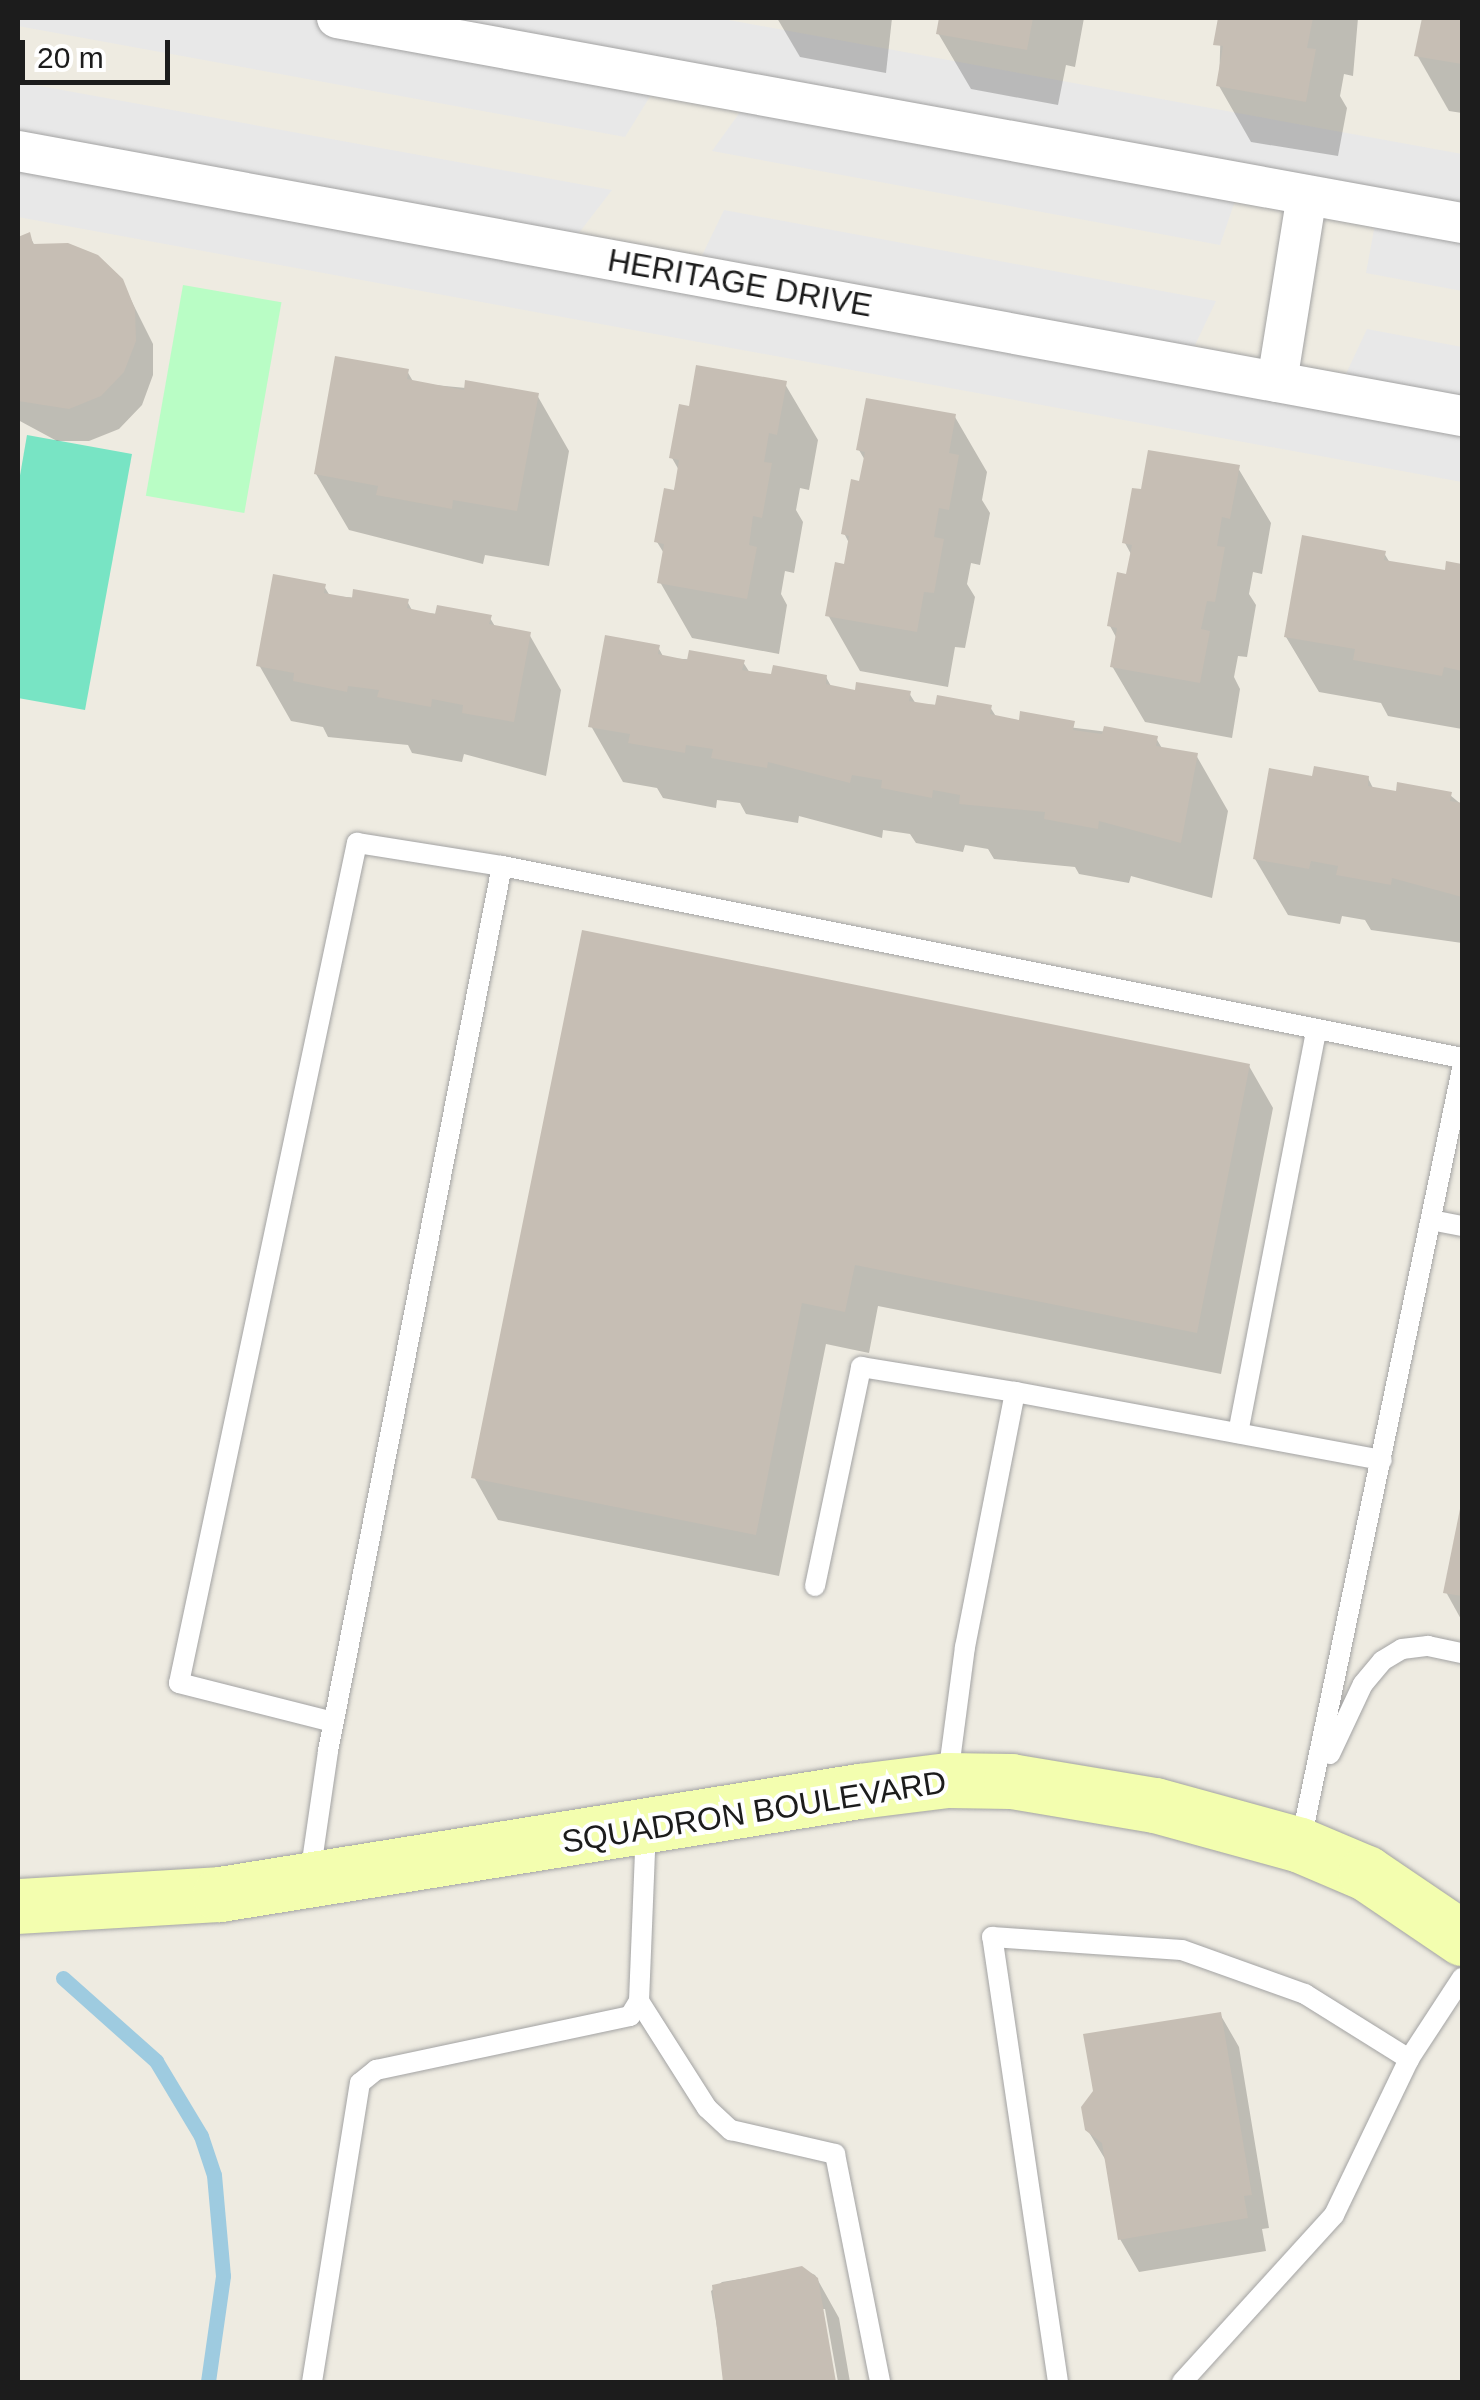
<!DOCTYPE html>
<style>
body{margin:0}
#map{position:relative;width:1480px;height:2400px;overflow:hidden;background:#eeebe1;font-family:Arial,sans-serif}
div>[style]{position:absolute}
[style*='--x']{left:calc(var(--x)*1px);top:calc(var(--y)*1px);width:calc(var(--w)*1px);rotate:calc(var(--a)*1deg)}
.park>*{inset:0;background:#b9fdc5;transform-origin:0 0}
.pitch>*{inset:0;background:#78e4c4}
.parking>*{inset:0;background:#e8e8e8}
.shadow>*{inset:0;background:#0003}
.stream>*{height:15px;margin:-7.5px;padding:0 7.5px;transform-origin:7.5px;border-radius:7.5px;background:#9ecbe0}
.building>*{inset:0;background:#c6beb4}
.roads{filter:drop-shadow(0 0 2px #a3a3a3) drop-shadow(0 0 2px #a3a3a3)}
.lane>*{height:20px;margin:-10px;padding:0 10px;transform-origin:10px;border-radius:10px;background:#fff}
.street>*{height:40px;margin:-20px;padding:0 20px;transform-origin:20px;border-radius:20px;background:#fff}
.secondary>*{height:55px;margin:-27.5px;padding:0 27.5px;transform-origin:27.5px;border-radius:27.5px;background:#f3feaf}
span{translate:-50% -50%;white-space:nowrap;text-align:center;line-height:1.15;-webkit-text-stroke:8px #fff;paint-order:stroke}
.street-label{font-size:32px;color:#1c1c1c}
.frame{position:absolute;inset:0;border:20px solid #1c1c1c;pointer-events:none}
.scale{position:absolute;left:20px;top:40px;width:150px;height:45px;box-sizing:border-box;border:5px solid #1c1c1c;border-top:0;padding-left:12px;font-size:30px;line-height:35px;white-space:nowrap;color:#1c1c1c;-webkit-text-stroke:8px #fff;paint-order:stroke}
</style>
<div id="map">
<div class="park">
<div style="left:183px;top:285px;width:100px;height:214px;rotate:10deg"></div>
</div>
<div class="pitch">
<div style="clip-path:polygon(27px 435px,132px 454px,85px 710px,18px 698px,18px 487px)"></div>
</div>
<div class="parking">
<div style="clip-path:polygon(18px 18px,718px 18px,1462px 154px,1462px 291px,1366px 273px,1378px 208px,1241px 183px,1220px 245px,712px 151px,753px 94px,662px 77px,625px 137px,18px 26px)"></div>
<div style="clip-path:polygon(18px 82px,612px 190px,565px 251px,693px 274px,724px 210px,1216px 301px,1186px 364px,1337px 393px,1367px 329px,1462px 347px,1462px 482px,18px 217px)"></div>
</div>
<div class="shadow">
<div style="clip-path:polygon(777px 18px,892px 18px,886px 73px,800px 57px)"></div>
<div style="clip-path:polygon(941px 18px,1084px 18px,1075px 67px,1066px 65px,1058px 105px,971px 89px,938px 33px)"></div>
<div style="clip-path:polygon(1221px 18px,1358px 18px,1353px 76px,1344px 74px,1340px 96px,1347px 108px,1338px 156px,1251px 142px,1219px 86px)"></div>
<div style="clip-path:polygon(1424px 18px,1462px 18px,1462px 113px,1449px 111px,1417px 55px)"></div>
<div style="clip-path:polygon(29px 235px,35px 246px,121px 280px,153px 344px,153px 375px,142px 405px,119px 429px,89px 441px,57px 441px,18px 420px,18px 240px)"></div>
<div style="clip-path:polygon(407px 371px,414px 383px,537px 395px,569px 451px,549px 566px,485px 555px,483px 564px,349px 530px,316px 474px)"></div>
<div style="clip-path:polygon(785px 384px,818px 440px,809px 490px,800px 488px,796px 510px,803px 522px,794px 573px,785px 571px,781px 594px,787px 605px,779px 654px,692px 638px,660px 582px,665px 555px,657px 542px,680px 472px,672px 458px,691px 408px)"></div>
<div style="clip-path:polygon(955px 417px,987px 472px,982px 500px,990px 513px,980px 565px,971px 563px,967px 584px,975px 597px,965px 648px,955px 647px,948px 687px,860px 671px,828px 615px,846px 567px,850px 545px,844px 533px,866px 462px,859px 450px)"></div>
<div style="clip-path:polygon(1238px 468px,1271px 523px,1262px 574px,1253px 572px,1249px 594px,1256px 605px,1247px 657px,1238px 656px,1234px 677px,1240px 689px,1232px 738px,1145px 722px,1112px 666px,1117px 639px,1110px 626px,1128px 577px,1132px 556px,1125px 543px,1143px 492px)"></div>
<div style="clip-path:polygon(1384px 553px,1390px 563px,1447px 573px,1448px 564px,1462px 567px,1462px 729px,1388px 716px,1381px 703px,1319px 692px,1286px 637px)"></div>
<div style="clip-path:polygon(324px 586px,330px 596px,407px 601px,413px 612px,490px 618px,496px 628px,529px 634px,561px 690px,546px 776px,464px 754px,462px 762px,412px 753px,408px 745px,328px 737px,323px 727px,291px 721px,259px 665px)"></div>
<div style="clip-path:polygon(658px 647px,664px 658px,743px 662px,750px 673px,826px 677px,832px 688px,857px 693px,909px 693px,916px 704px,990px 707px,997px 718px,1156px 738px,1163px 750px,1196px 755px,1228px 811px,1212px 898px,1131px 876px,1129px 883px,1079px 874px,1075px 867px,994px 859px,988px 849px,965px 845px,963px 852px,916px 843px,910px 834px,883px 830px,882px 838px,799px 816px,798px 823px,746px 814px,740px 803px,717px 800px,716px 808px,663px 798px,657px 788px,623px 782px,591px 726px)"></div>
<div style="clip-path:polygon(1368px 778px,1374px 790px,1450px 795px,1462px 805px,1462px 943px,1371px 930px,1365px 920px,1342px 916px,1340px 924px,1288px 915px,1255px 859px,1314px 779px)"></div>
<div style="clip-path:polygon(584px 933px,1249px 1066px,1273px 1108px,1221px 1374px,878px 1306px,869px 1353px,826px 1344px,779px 1576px,498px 1520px,474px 1477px)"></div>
<div style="clip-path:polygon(1462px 1508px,1462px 1621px,1446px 1592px)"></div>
<div style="clip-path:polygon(1220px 2014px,1239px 2047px,1269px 2228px,1262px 2229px,1266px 2251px,1139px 2272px,1120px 2239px,1108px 2164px,1087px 2129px)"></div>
<div style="clip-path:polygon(801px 2269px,815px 2275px,839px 2318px,850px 2382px,838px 2382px,825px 2309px,820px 2309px,833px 2382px,726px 2382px,711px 2291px,722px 2282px)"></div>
</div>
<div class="stream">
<div style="--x:63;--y:1978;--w:125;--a:41.7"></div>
<div style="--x:156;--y:2061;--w:87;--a:59"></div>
<div style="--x:201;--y:2136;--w:41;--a:71.6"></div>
<div style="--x:214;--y:2175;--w:101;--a:84.9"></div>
<div style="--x:223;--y:2276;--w:107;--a:98.1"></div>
</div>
<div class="building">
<div style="clip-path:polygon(939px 18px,1033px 18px,1027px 50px,936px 34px)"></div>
<div style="clip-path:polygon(1218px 18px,1313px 18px,1307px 48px,1316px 49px,1306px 102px,1216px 86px,1223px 46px,1213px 45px)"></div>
<div style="clip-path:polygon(1422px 18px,1462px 18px,1462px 64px,1414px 56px)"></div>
<div style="clip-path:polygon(30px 232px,33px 244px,68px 243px,98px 255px,123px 279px,135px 309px,136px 341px,124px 372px,101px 396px,69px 409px,18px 401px,18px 237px)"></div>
<div style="clip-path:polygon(335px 356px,409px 369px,407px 379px,464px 390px,465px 380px,539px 393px,517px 511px,453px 500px,452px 509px,376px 495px,378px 486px,314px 474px)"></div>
<div style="clip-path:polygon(696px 365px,787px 381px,777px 435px,769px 433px,764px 462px,772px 463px,762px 518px,753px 516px,749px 545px,757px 547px,747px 599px,657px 583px,664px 544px,654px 542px,664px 488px,674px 490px,679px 460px,669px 458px,679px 404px,689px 406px)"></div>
<div style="clip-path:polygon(866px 398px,956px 414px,949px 453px,959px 455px,949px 510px,939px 508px,934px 537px,944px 539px,934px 593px,924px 592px,917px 632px,825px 616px,835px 562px,844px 564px,849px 536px,841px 534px,851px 479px,859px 481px,865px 452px,856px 450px)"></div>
<div style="clip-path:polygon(1148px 450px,1240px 465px,1230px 519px,1222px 517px,1217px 546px,1225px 547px,1215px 602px,1207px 601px,1201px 629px,1210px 631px,1200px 683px,1110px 667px,1117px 628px,1107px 626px,1117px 572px,1126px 574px,1132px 545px,1122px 543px,1132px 488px,1141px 489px)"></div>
<div style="clip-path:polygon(1302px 535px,1386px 551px,1384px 560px,1445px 570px,1446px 561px,1462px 564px,1462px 671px,1444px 667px,1442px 676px,1353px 660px,1355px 649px,1284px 637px)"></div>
<div style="clip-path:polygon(273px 574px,326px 584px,324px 593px,352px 598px,353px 589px,409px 599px,407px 608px,435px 614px,437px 605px,492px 615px,489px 624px,531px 632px,514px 722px,462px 713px,463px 705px,432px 699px,431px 707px,377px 697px,379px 690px,348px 686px,347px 692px,293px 681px,294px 673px,256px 666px)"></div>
<div style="clip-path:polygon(605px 635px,660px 645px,658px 654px,687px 660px,689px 650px,745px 660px,742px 670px,771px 674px,773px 665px,827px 675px,826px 684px,855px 690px,856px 682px,911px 691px,909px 701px,935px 705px,937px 695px,992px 705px,990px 714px,1019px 720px,1020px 711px,1075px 721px,1073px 730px,1102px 734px,1104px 726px,1158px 736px,1156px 746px,1198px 753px,1181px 843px,1099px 821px,1098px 829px,1044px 819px,1045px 812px,959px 804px,960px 795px,933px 790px,932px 798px,881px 788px,882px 780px,852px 775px,850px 783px,768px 762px,767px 768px,711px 758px,713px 749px,686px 745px,685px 753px,628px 743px,630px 734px,588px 727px)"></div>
<div style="clip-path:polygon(1314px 766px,1369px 776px,1368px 786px,1396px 791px,1397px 782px,1452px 792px,1450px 801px,1462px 803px,1462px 897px,1392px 878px,1391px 885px,1336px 875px,1338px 866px,1311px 861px,1309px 869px,1253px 859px,1269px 768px,1312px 776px)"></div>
<div style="clip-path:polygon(582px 930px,1250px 1064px,1197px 1333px,855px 1265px,845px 1312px,802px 1303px,756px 1535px,471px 1478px)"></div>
<div style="clip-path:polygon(1461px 1504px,1462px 1504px,1462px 1596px,1443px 1593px)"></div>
<div style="clip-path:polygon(1221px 2012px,1252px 2195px,1244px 2196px,1248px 2218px,1118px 2240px,1102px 2143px,1085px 2130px,1081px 2107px,1093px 2091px,1083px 2034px)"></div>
<div style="clip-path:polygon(802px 2266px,818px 2278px,836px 2382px,723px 2382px,712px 2285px)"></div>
</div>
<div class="roads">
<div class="lane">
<div style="--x:1431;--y:1220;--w:32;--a:11"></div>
<div style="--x:1238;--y:1433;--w:408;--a:-79"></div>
<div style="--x:815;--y:1586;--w:224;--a:-78.1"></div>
<div style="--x:861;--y:1367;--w:156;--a:9.2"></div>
<div style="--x:333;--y:1722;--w:159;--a:-165.8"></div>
<div style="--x:179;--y:1683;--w:859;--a:-78.04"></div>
<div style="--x:357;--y:843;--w:147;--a:9"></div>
<div style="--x:1330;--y:1754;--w:77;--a:-64.8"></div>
<div style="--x:1363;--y:1684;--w:30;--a:-50"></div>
<div style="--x:1382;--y:1661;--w:23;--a:-31"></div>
<div style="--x:1402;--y:1649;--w:26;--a:-7"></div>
<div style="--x:1428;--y:1646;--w:35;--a:12"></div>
<div style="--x:948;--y:1776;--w:130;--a:-82.5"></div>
<div style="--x:965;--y:1647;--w:260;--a:-78.9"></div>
<div style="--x:1015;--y:1392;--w:373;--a:10.5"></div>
<div style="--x:1300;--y:1845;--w:793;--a:-78.21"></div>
<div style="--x:310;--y:1875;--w:125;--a:-81.7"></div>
<div style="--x:328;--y:1751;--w:902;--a:-78.88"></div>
<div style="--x:502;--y:866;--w:979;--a:11.31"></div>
<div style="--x:639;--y:2001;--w:127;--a:57.6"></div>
<div style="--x:707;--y:2108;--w:33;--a:43"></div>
<div style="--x:731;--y:2130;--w:107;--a:13"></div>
<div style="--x:835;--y:2154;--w:232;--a:78.8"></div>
<div style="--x:312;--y:2382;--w:303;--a:-80.9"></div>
<div style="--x:360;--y:2083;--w:21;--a:-39"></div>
<div style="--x:376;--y:2070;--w:260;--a:-12"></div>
<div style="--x:630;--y:2016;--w:17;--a:-59"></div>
<div style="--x:639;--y:2001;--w:173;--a:-87.7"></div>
<div style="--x:1058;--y:2382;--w:450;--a:-98.4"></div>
<div style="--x:992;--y:1937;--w:190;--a:3.9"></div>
<div style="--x:1182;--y:1950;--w:131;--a:19.7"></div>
<div style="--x:1305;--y:1994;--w:123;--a:32"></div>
<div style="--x:1182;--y:2382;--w:226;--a:-47.7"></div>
<div style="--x:1334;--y:2215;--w:173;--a:-64.3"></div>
<div style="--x:1409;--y:2059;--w:97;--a:-56.8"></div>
</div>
<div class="street">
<div style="--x:337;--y:18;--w:1144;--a:10.33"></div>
<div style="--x:18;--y:151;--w:1468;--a:10.4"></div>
<div style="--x:1277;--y:382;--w:189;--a:-80.9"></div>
</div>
<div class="secondary">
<div style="--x:18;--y:1906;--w:202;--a:-3.4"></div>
<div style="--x:220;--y:1894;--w:647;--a:-9.16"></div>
<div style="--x:859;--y:1791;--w:89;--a:-7.1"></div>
<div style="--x:947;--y:1780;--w:64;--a:0.9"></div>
<div style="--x:1011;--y:1781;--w:146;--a:9.5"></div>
<div style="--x:1155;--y:1805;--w:150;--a:15.4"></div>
<div style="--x:1300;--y:1845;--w:72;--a:23"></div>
<div style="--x:1366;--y:1873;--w:116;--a:34.1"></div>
</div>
</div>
<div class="street-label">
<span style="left:740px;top:283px;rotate:10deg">HERITAGE DRIVE</span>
<span style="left:754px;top:1812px;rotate:-9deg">SQUADRON BOULEVARD</span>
</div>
<div class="frame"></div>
<div class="scale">20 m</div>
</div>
